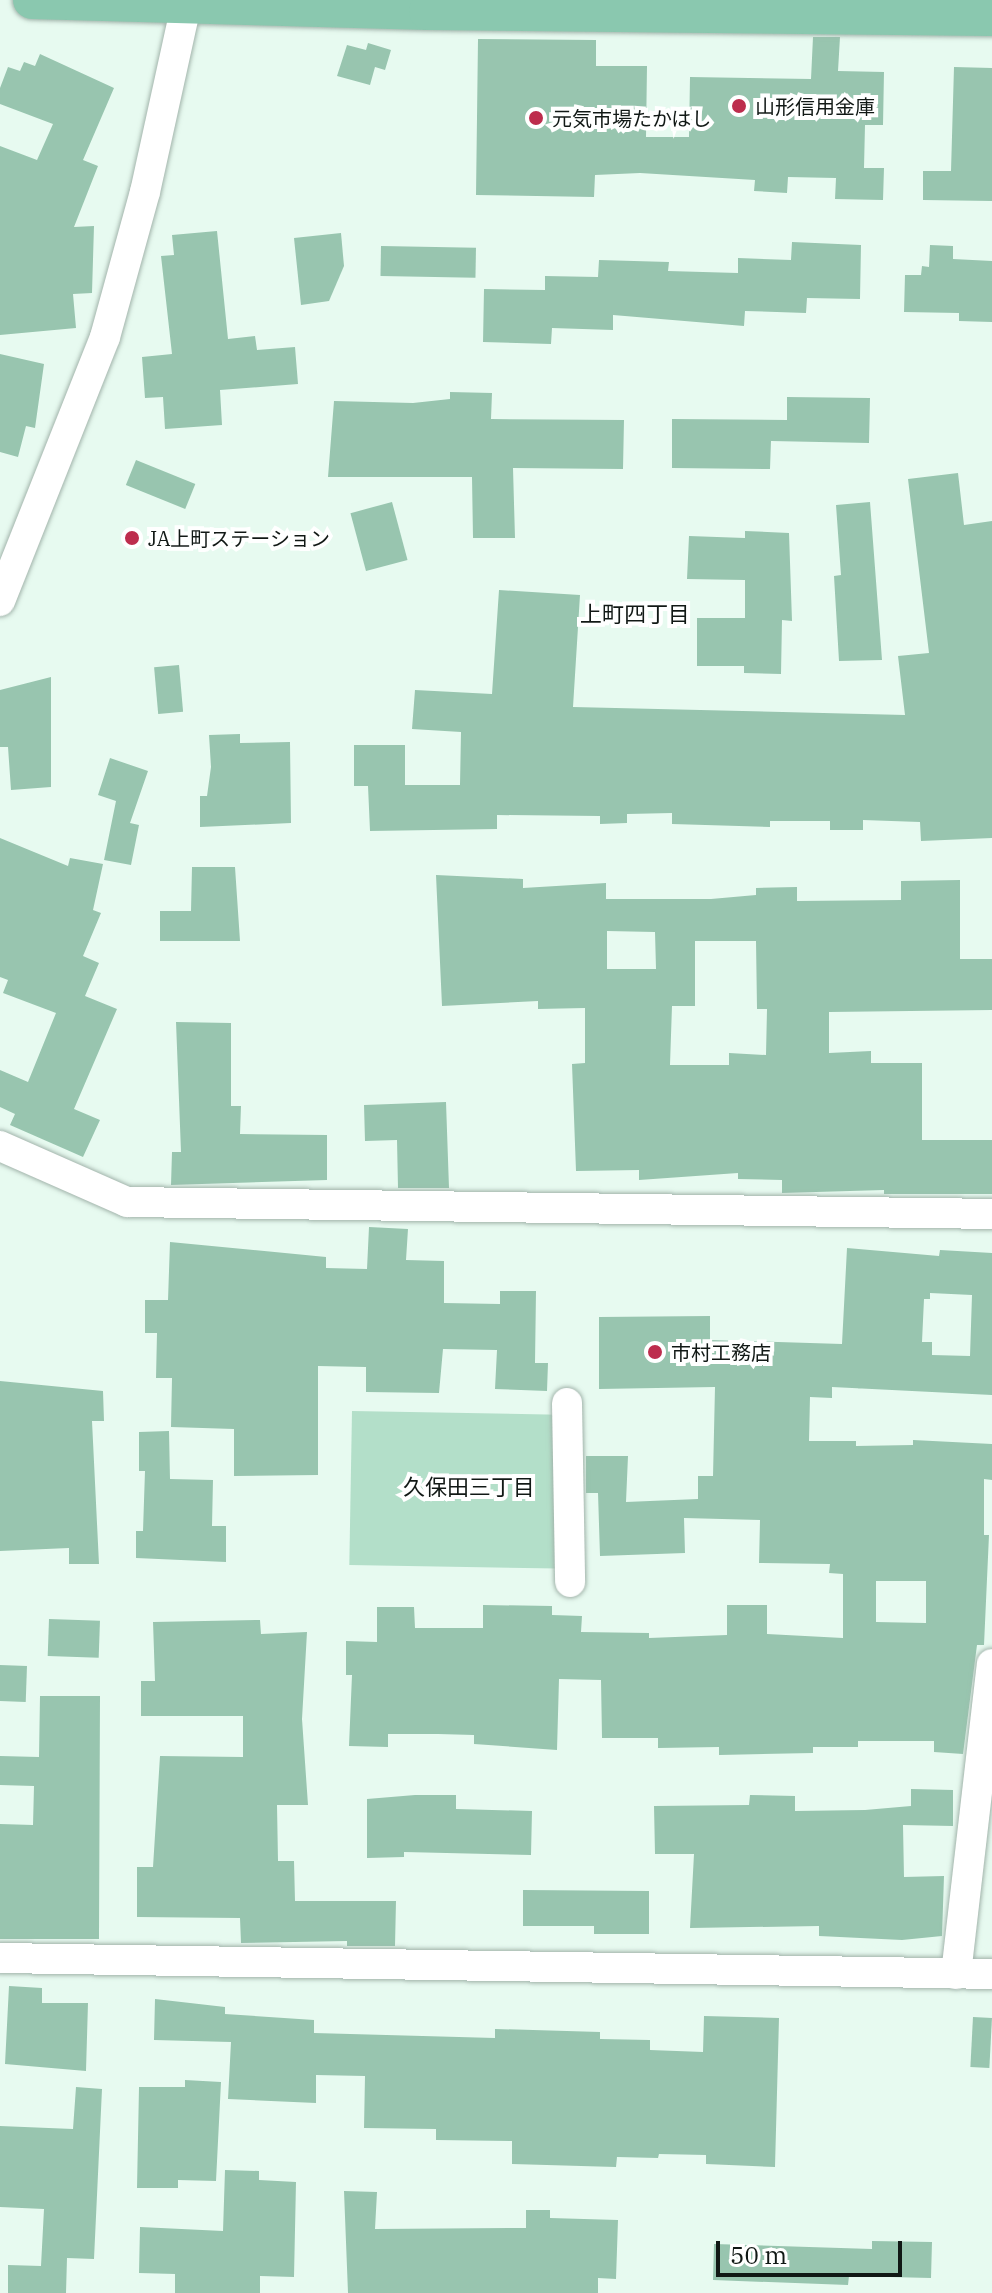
<!DOCTYPE html>
<meta charset="utf-8">
<style>
body{margin:0}
#map{position:relative;width:992px;height:2293px;overflow:hidden;background:#e7faf0;font-family:"IBM Plex Serif","Noto Sans JP",serif}
div>[style]{position:absolute}
[style*='--x']{left:calc(var(--x)*1px);top:calc(var(--y)*1px);width:calc(var(--w)*1px);rotate:calc(var(--a)*1deg)}
.green>*{inset:0;background:#b3dfc9;transform-origin:0 0}
.building>*{inset:0;background:#98c5af;transform-origin:0 0}
.roads{filter:drop-shadow(0 0 2px #a2b4ab) drop-shadow(0 0 2px #a2b4ab)}
.minor>*{height:30px;margin:-15px;padding:0 15px;transform-origin:15px;border-radius:15px;background:#fff}
.major>*{height:38px;margin:-19px;padding:0 19px;transform-origin:19px;border-radius:19px;background:#8ac8af}
.dots>*{width:22px;height:22px;translate:-50% -50%;box-sizing:border-box;border:4px solid #fff;border-radius:50%}
span{translate:-50% -50%;white-space:nowrap;text-align:center;line-height:1.15;-webkit-text-stroke:8px #fff;paint-order:stroke}
.poi-label{font-size:20px;color:#111815}
.left{translate:0 -50%;text-align:left}
.neighbourhood-label{font-size:22px;color:#111815}
.scale{position:absolute;left:716px;top:2241px;width:186px;height:36px;box-sizing:border-box;border:4px solid #111815;border-top:0;padding-left:10px;font-size:24px;line-height:28px;white-space:nowrap;color:#111815;-webkit-text-stroke:6px #fff;paint-order:stroke}
</style>
<div id="map">
<div class="green">
<div style="left:352px;top:1411px;width:208px;height:154px;rotate:1deg"></div>
</div>
<div class="building">
<div style="clip-path:polygon(813px 37px,840px 37px,838px 71px,884px 72px,883px 125px,865px 125px,864px 168px,884px 168px,883px 200px,835px 199px,836px 178px,788px 177px,787px 193px,754px 191px,755px 180px,640px 173px,595px 175px,594px 197px,476px 195px,478px 39px,596px 40px,596px 66px,647px 66px,646px 137px,689px 137px,690px 77px,811px 79px)"></div>
<div style="clip-path:polygon(368px 43px,391px 50px,385px 70px,375px 67px,370px 85px,337px 76px,347px 45px,366px 50px)"></div>
<div style="clip-path:polygon(40px 54px,114px 88px,83px 160px,98px 166px,74px 227px,94px 226px,92px 293px,73px 294px,76px 328px,0 335px,0 146px,37px 160px,53px 124px,0 104px,0 88px,8px 67px,20px 71px,24px 62px,35px 66px)"></div>
<div style="clip-path:polygon(954px 67px,992px 68px,992px 201px,923px 200px,923px 171px,951px 171px)"></div>
<div style="clip-path:polygon(217px 231px,228px 339px,255px 336px,257px 350px,295px 347px,298px 384px,220px 390px,222px 425px,165px 429px,163px 397px,145px 398px,142px 357px,172px 354px,161px 256px,174px 255px,172px 235px)"></div>
<div style="clip-path:polygon(341px 233px,344px 266px,329px 301px,301px 305px,294px 238px)"></div>
<div style="clip-path:polygon(792px 242px,861px 245px,860px 299px,807px 298px,806px 313px,745px 311px,744px 326px,613px 315px,613px 330px,552px 328px,551px 344px,483px 342px,484px 289px,545px 290px,545px 276px,598px 277px,599px 260px,669px 262px,668px 271px,738px 273px,738px 258px,791px 260px)"></div>
<div style="clip-path:polygon(930px 245px,953px 246px,953px 259px,992px 261px,992px 322px,959px 321px,959px 313px,904px 312px,905px 275px,921px 275px,922px 266px,929px 267px)"></div>
<div style="left:381px;top:246px;width:95px;height:30px;rotate:1deg"></div>
<div style="clip-path:polygon(0 354px,44px 364px,35px 428px,26px 426px,18px 457px,0 452px)"></div>
<div style="clip-path:polygon(450px 392px,492px 393px,491px 419px,624px 420px,623px 469px,513px 468px,515px 538px,473px 538px,472px 477px,328px 477px,334px 401px,413px 403px,450px 399px)"></div>
<div style="clip-path:polygon(787px 397px,870px 398px,869px 443px,771px 441px,770px 469px,672px 468px,672px 419px,787px 420px)"></div>
<div style="left:136px;top:460px;width:64px;height:27px;rotate:22deg"></div>
<div style="clip-path:polygon(958px 473px,964px 525px,992px 521px,992px 838px,921px 841px,920px 822px,863px 820px,863px 830px,830px 830px,830px 821px,770px 821px,770px 827px,672px 824px,672px 813px,627px 814px,627px 823px,600px 824px,600px 816px,497px 815px,497px 829px,370px 831px,368px 786px,354px 786px,354px 745px,405px 745px,405px 785px,460px 785px,461px 732px,412px 729px,415px 690px,492px 694px,499px 590px,580px 595px,573px 707px,905px 715px,898px 656px,929px 653px,908px 479px)"></div>
<div style="left:392px;top:502px;width:60px;height:43px;rotate:75deg"></div>
<div style="clip-path:polygon(870px 502px,882px 660px,839px 661px,834px 576px,841px 575px,836px 505px)"></div>
<div style="clip-path:polygon(745px 531px,789px 533px,792px 621px,782px 620px,781px 674px,744px 673px,744px 666px,697px 666px,697px 618px,745px 618px,745px 580px,687px 579px,689px 536px,745px 538px)"></div>
<div style="left:179px;top:665px;width:47px;height:25px;rotate:85deg"></div>
<div style="clip-path:polygon(51px 677px,51px 787px,11px 790px,8px 747px,0 747px,0 690px)"></div>
<div style="clip-path:polygon(240px 734px,240px 743px,290px 742px,291px 823px,200px 827px,200px 796px,207px 796px,211px 767px,209px 735px)"></div>
<div style="clip-path:polygon(110px 758px,148px 771px,130px 823px,139px 825px,131px 865px,104px 860px,116px 801px,98px 795px)"></div>
<div style="clip-path:polygon(0 838px,68px 866px,70px 858px,103px 864px,93px 910px,101px 913px,83px 956px,99px 963px,85px 996px,117px 1009px,74px 1109px,100px 1120px,83px 1157px,10px 1125px,15px 1114px,0 1107px,0 1070px,28px 1082px,56px 1013px,3px 993px,8px 980px,0 977px)"></div>
<div style="clip-path:polygon(192px 867px,235px 867px,240px 941px,160px 941px,160px 911px,191px 911px)"></div>
<div style="clip-path:polygon(evenodd,436px 875px,523px 879px,523px 888px,606px 883px,606px 899px,711px 899px,756px 895px,756px 888px,797px 887px,797px 901px,901px 900px,901px 881px,960px 880px,960px 959px,992px 959px,992px 1010px,829px 1012px,829px 1053px,871px 1051px,871px 1063px,922px 1063px,922px 1140px,992px 1140px,992px 1194px,884px 1194px,884px 1190px,782px 1193px,782px 1180px,738px 1179px,738px 1173px,639px 1180px,639px 1170px,576px 1171px,572px 1064px,585px 1063px,585px 1008px,538px 1009px,538px 1001px,442px 1006px,436px 875px,607px 931px,655px 932px,656px 969px,607px 969px,607px 931px,436px 875px,695px 941px,756px 941px,757px 1009px,767px 1009px,766px 1055px,729px 1053px,729px 1065px,670px 1065px,672px 1006px,695px 1006px,695px 941px)"></div>
<div style="clip-path:polygon(176px 1022px,231px 1023px,231px 1106px,241px 1106px,240px 1134px,327px 1135px,327px 1180px,171px 1185px,172px 1152px,181px 1152px)"></div>
<div style="clip-path:polygon(446px 1102px,449px 1188px,398px 1188px,397px 1140px,365px 1141px,364px 1105px)"></div>
<div style="clip-path:polygon(369px 1227px,408px 1229px,406px 1260px,444px 1261px,444px 1303px,500px 1304px,500px 1291px,536px 1291px,535px 1363px,548px 1363px,547px 1391px,495px 1389px,497px 1350px,443px 1349px,439px 1393px,366px 1392px,366px 1367px,318px 1366px,318px 1475px,234px 1476px,234px 1429px,171px 1427px,172px 1378px,156px 1378px,157px 1333px,145px 1333px,145px 1300px,168px 1300px,170px 1242px,326px 1257px,326px 1268px,367px 1269px)"></div>
<div style="clip-path:polygon(evenodd,847px 1248px,939px 1256px,940px 1250px,992px 1253px,992px 1395px,832px 1387px,832px 1398px,810px 1397px,809px 1441px,856px 1441px,856px 1446px,913px 1445px,913px 1440px,992px 1444px,992px 1480px,984px 1479px,984px 1535px,989px 1535px,984px 1645px,977px 1645px,963px 1754px,934px 1752px,934px 1741px,858px 1741px,858px 1747px,813px 1747px,813px 1753px,719px 1755px,719px 1747px,658px 1748px,658px 1738px,602px 1738px,601px 1680px,559px 1679px,557px 1750px,474px 1744px,474px 1735px,438px 1734px,388px 1734px,388px 1747px,349px 1746px,352px 1675px,346px 1675px,346px 1641px,377px 1642px,377px 1607px,414px 1607px,415px 1628px,483px 1628px,483px 1605px,552px 1606px,552px 1615px,582px 1616px,581px 1632px,649px 1633px,649px 1638px,727px 1635px,727px 1605px,767px 1605px,767px 1634px,843px 1638px,843px 1574px,829px 1573px,830px 1564px,759px 1563px,760px 1520px,684px 1518px,685px 1553px,600px 1556px,598px 1493px,586px 1493px,586px 1456px,628px 1456px,626px 1502px,698px 1499px,698px 1476px,713px 1476px,715px 1387px,599px 1389px,599px 1317px,710px 1316px,710px 1340px,842px 1344px,847px 1248px,930px 1293px,972px 1295px,970px 1356px,932px 1355px,932px 1342px,922px 1342px,924px 1299px,930px 1299px,930px 1293px,847px 1248px,876px 1581px,926px 1581px,926px 1623px,876px 1622px,876px 1581px)"></div>
<div style="clip-path:polygon(0 1381px,103px 1391px,104px 1421px,92px 1421px,99px 1564px,69px 1564px,69px 1548px,0 1551px)"></div>
<div style="clip-path:polygon(169px 1431px,170px 1479px,213px 1480px,212px 1526px,226px 1526px,226px 1562px,136px 1558px,136px 1531px,143px 1531px,145px 1471px,139px 1471px,139px 1432px)"></div>
<div style="left:49px;top:1619px;width:51px;height:37px;rotate:2deg"></div>
<div style="clip-path:polygon(260px 1620px,261px 1634px,307px 1632px,302px 1719px,308px 1805px,277px 1805px,278px 1861px,294px 1861px,295px 1901px,396px 1901px,395px 1946px,347px 1946px,347px 1941px,241px 1943px,240px 1918px,137px 1917px,137px 1867px,153px 1867px,160px 1756px,243px 1757px,243px 1716px,141px 1716px,141px 1681px,155px 1681px,153px 1622px)"></div>
<div style="left:0;top:1665px;width:27px;height:36px;rotate:2deg"></div>
<div style="clip-path:polygon(40px 1696px,100px 1696px,99px 1939px,0 1939px,0 1824px,33px 1825px,34px 1786px,0 1785px,0 1756px,39px 1757px)"></div>
<div style="clip-path:polygon(911px 1789px,953px 1790px,953px 1826px,903px 1825px,904px 1877px,944px 1876px,942px 1936px,902px 1940px,819px 1936px,819px 1926px,690px 1928px,694px 1854px,655px 1854px,654px 1806px,749px 1805px,750px 1795px,795px 1796px,795px 1811px,865px 1810px,911px 1806px)"></div>
<div style="clip-path:polygon(415px 1795px,456px 1795px,456px 1809px,532px 1811px,531px 1855px,404px 1852px,404px 1857px,367px 1858px,367px 1799px)"></div>
<div style="clip-path:polygon(523px 1890px,649px 1891px,649px 1934px,594px 1934px,594px 1926px,523px 1926px)"></div>
<div style="clip-path:polygon(9px 1986px,42px 1988px,42px 2003px,88px 2003px,86px 2071px,5px 2064px)"></div>
<div style="clip-path:polygon(155px 1999px,225px 2007px,225px 2014px,314px 2020px,314px 2033px,495px 2038px,495px 2029px,600px 2032px,600px 2039px,650px 2040px,650px 2050px,703px 2052px,704px 2016px,779px 2018px,775px 2167px,706px 2164px,706px 2155px,659px 2154px,658px 2158px,617px 2157px,616px 2167px,512px 2164px,512px 2141px,436px 2140px,436px 2129px,364px 2128px,365px 2076px,316px 2075px,316px 2103px,228px 2099px,231px 2042px,154px 2040px)"></div>
<div style="left:973px;top:2017px;width:19px;height:50px;rotate:3deg"></div>
<div style="clip-path:polygon(185px 2080px,221px 2082px,216px 2181px,178px 2180px,178px 2188px,137px 2188px,139px 2087px,185px 2087px)"></div>
<div style="clip-path:polygon(76px 2087px,102px 2089px,94px 2259px,67px 2258px,66px 2293px,8px 2293px,8px 2265px,41px 2266px,44px 2209px,0 2207px,0 2126px,73px 2129px)"></div>
<div style="clip-path:polygon(225px 2170px,259px 2171px,259px 2180px,296px 2182px,294px 2277px,260px 2276px,260px 2293px,175px 2293px,175px 2274px,139px 2273px,140px 2227px,223px 2231px)"></div>
<div style="clip-path:polygon(344px 2191px,377px 2192px,375px 2229px,526px 2228px,526px 2210px,550px 2210px,550px 2218px,618px 2220px,616px 2279px,598px 2278px,598px 2293px,348px 2293px)"></div>
<div style="clip-path:polygon(872px 2241px,932px 2242px,931px 2278px,849px 2276px,848px 2285px,713px 2280px,714px 2244px,872px 2249px)"></div>
</div>
<div class="roads">
<div class="minor">
<div style="--x:0;--y:601;--w:284;--a:-68.3"></div>
<div style="--x:105;--y:337;--w:150;--a:-74.6"></div>
<div style="--x:145;--y:192;--w:190;--a:-77.6"></div>
<div style="--x:0;--y:1146;--w:139;--a:23.8"></div>
<div style="--x:127;--y:1202;--w:865;--a:0.79"></div>
<div style="--x:567;--y:1403;--w:179;--a:89"></div>
<div style="--x:0;--y:1958;--w:992;--a:0.92"></div>
<div style="--x:956;--y:1974;--w:312;--a:-83.4"></div>
</div>
<div class="major">
<div style="--x:32;--y:0;--w:396;--a:1.6"></div>
<div style="--x:428;--y:11;--w:564;--a:0.61"></div>
</div>
</div>
<div class="dots">
<div style="left:739px;top:106px;background:#bd2d4d"></div>
<div style="left:536px;top:118px;background:#bd2d4d"></div>
<div style="left:132px;top:538px;background:#bd2d4d"></div>
<div style="left:655px;top:1352px;background:#bd2d4d"></div>
</div>
<div class="poi-label">
<span class="left" style="left:755px;top:106px">山形信用金庫</span>
<span class="left" style="left:552px;top:118px">元気市場たかはし</span>
<span class="left" style="left:148px;top:538px">JA上町ステーション</span>
<span class="left" style="left:671px;top:1352px">市村工務店</span>
</div>
<div class="neighbourhood-label">
<span style="left:635px;top:614px">上町四丁目</span>
<span style="left:469px;top:1487px">久保田三丁目</span>
</div>
<div class="scale">50 m</div>
</div>
